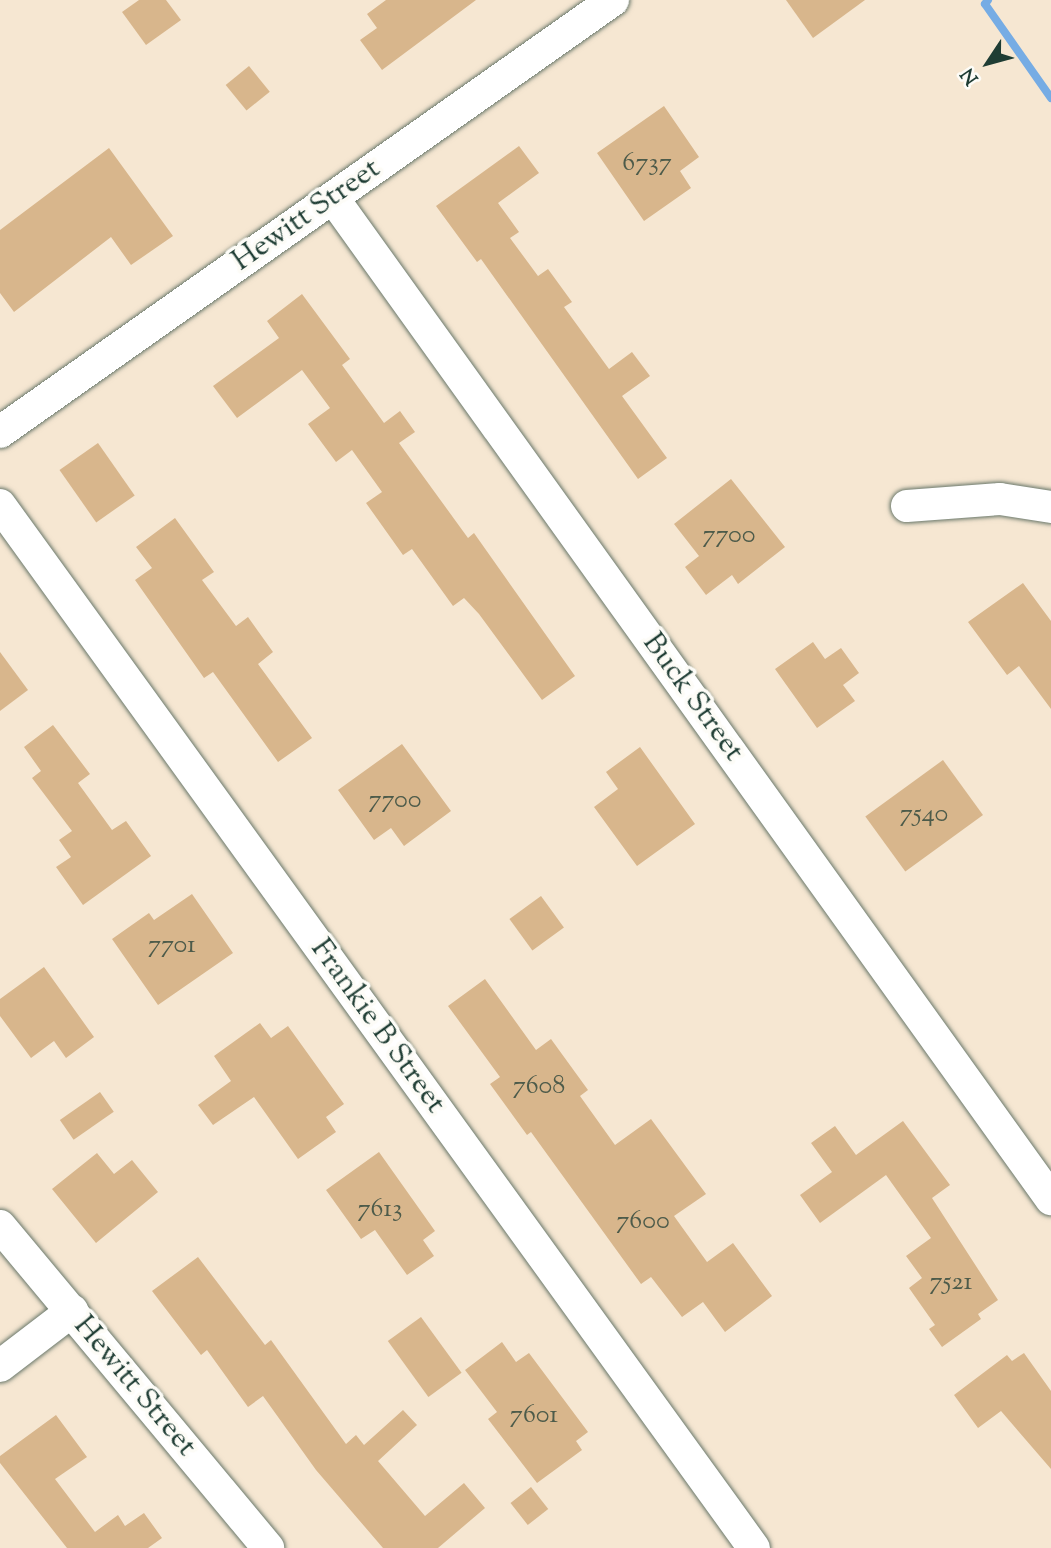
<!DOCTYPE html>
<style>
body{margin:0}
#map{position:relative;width:1051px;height:1548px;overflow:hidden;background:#f6e7d2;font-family:"Sorts Mill Goudy",serif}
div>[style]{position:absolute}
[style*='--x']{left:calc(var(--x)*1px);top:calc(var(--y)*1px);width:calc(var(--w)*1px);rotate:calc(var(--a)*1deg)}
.stream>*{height:8px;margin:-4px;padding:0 4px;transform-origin:4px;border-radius:4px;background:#76ace4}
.building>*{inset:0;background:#d8b68c;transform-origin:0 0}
.roads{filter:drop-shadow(0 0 2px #6a786b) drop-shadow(0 0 2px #6a786b)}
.minor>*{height:32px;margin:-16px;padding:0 16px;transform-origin:16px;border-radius:16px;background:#fff}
span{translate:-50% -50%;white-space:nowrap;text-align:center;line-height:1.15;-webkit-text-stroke:7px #fdfcf7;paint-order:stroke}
.number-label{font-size:26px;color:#4d5b4a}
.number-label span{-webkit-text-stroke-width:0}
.street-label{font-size:30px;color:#1f3d34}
.north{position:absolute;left:953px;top:28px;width:70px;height:70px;-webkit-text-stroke:5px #fdfcf7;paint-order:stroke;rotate:234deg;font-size:19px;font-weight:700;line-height:28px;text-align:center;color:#1f3d34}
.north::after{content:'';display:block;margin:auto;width:24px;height:32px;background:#1f3d34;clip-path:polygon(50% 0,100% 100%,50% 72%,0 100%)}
</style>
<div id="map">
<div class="stream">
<div style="--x:988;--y:0;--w:5;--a:127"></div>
<div style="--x:985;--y:4;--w:115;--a:54.9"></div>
</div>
<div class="building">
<div style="clip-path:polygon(139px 0,166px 0,181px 20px,146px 45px,122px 12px)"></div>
<div style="clip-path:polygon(386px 0,476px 0,382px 70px,360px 40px,377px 28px,367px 14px)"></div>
<div style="clip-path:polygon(786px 0,865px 0,813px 38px)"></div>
<div style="left:249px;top:66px;width:33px;height:30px;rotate:51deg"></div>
<div style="clip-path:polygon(664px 106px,699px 157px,680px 171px,691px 188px,644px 221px,597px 153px)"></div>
<div style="clip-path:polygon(519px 146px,539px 173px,498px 203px,519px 232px,510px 238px,538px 276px,548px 269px,572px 302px,564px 307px,609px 369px,632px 352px,650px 376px,622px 396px,667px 458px,638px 479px,481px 259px,477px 262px,436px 206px)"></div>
<div style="clip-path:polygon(109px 148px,173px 236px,131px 265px,111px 237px,14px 312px,0 293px,0 230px)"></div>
<div style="clip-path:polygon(302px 294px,350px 359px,342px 365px,384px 423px,400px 411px,415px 432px,399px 443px,468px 538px,474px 533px,575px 676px,542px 700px,479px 614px,464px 598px,453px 606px,412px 549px,403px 555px,366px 503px,382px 492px,352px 450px,336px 462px,308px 424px,330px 408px,302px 370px,237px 418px,213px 386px,279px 338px,267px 321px)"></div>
<div style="left:98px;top:443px;width:64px;height:47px;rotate:55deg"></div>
<div style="clip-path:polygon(731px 479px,785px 547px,738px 584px,732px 575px,706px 595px,685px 567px,699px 556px,674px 524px)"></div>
<div style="clip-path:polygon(175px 518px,214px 572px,202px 580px,236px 626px,248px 617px,273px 652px,258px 664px,312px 738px,278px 762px,213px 672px,204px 678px,135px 580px,152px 568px,136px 547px)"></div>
<div style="clip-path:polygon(1023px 583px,1051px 621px,1051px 709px,1019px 666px,1007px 675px,968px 622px)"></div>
<div style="clip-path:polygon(813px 642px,825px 659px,841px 648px,859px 673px,843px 685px,855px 701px,817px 728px,775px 669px)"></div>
<div style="clip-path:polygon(0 652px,28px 690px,0 711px)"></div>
<div style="clip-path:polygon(53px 725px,90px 774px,78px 783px,112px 830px,126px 821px,151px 856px,83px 905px,56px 867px,71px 857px,59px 840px,72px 831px,32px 778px,41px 771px,24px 747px)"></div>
<div style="clip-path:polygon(402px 744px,451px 811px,404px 846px,391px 828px,374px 840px,338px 790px)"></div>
<div style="clip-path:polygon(640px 747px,695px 824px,637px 866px,594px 807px,618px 789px,606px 772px)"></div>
<div style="left:943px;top:760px;width:68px;height:96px;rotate:54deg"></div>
<div style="clip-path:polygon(192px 894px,233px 953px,158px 1005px,112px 939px,149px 913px,154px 920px)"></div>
<div style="left:541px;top:896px;width:39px;height:39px;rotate:54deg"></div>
<div style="clip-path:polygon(44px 967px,94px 1037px,66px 1058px,54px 1041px,31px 1058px,0 1016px,0 999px)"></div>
<div style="clip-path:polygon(485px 979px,536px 1050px,551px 1039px,588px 1090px,580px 1096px,615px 1145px,651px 1119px,706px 1194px,674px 1216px,707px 1262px,733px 1243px,772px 1296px,725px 1332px,703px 1302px,682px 1317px,651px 1277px,641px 1284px,531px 1132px,527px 1135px,490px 1084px,500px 1077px,448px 1006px)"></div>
<div style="clip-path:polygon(260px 1023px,271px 1038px,288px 1026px,344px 1104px,326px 1117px,336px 1132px,298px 1159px,254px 1097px,213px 1125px,198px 1105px,231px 1081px,214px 1056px)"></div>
<div style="left:100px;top:1092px;width:24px;height:49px;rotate:55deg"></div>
<div style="clip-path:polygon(903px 1121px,950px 1185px,932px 1198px,998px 1300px,978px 1314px,981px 1319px,942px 1347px,929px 1329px,935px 1325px,909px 1288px,922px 1278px,906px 1256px,931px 1238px,886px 1175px,820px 1223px,800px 1195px,832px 1172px,811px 1143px,835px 1126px,856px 1155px)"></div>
<div style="clip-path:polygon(379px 1152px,435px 1231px,423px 1240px,434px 1256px,407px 1275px,375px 1230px,361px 1239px,326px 1190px)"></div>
<div style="clip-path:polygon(97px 1153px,114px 1174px,132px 1160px,158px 1192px,96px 1243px,52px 1189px)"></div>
<div style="clip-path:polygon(198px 1257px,265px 1345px,271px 1340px,346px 1444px,356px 1435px,364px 1445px,403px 1410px,417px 1425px,378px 1461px,425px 1516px,464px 1483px,485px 1508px,438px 1548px,383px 1548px,316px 1470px,263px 1396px,248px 1407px,207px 1350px,201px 1355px,152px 1291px)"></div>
<div style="left:421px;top:1317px;width:69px;height:41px;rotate:54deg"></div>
<div style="clip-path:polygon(502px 1342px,516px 1362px,529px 1353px,588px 1432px,576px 1441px,582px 1450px,537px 1483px,488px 1419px,497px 1412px,465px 1370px)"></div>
<div style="clip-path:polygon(1024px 1353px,1051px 1391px,1051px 1469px,1001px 1411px,978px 1428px,954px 1395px,1007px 1355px,1012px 1361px)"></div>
<div style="clip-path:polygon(56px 1415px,87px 1457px,55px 1479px,95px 1532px,118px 1515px,125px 1526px,144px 1513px,162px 1538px,148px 1548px,67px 1548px,0 1463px,0 1456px)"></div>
<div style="left:531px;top:1487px;width:28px;height:26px;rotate:52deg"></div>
</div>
<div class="roads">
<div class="minor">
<div style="--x:333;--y:198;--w:1232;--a:54.35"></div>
<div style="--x:0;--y:432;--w:750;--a:-35.17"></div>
<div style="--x:0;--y:505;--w:1287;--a:54.14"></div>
<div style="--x:907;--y:506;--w:93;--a:-4.3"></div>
<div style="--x:1000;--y:499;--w:52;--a:8.9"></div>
<div style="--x:0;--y:1226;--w:419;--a:50.2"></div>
<div style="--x:0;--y:1366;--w:91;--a:-37.4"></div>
</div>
</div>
<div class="number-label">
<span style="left:647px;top:164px">6737</span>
<span style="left:729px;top:536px">7700</span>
<span style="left:395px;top:801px">7700</span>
<span style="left:924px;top:815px">7540</span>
<span style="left:172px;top:946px">7701</span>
<span style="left:539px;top:1087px">7608</span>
<span style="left:380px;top:1210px">7613</span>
<span style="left:643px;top:1222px">7600</span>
<span style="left:951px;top:1283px">7521</span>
<span style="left:534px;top:1416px">7601</span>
</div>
<div class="street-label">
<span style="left:307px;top:216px;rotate:-35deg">Hewitt Street</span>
<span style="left:692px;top:698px;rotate:54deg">Buck Street</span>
<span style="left:377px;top:1027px;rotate:54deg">Frankie B Street</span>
<span style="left:134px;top:1387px;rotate:50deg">Hewitt Street</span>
</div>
<div class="north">N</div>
</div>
